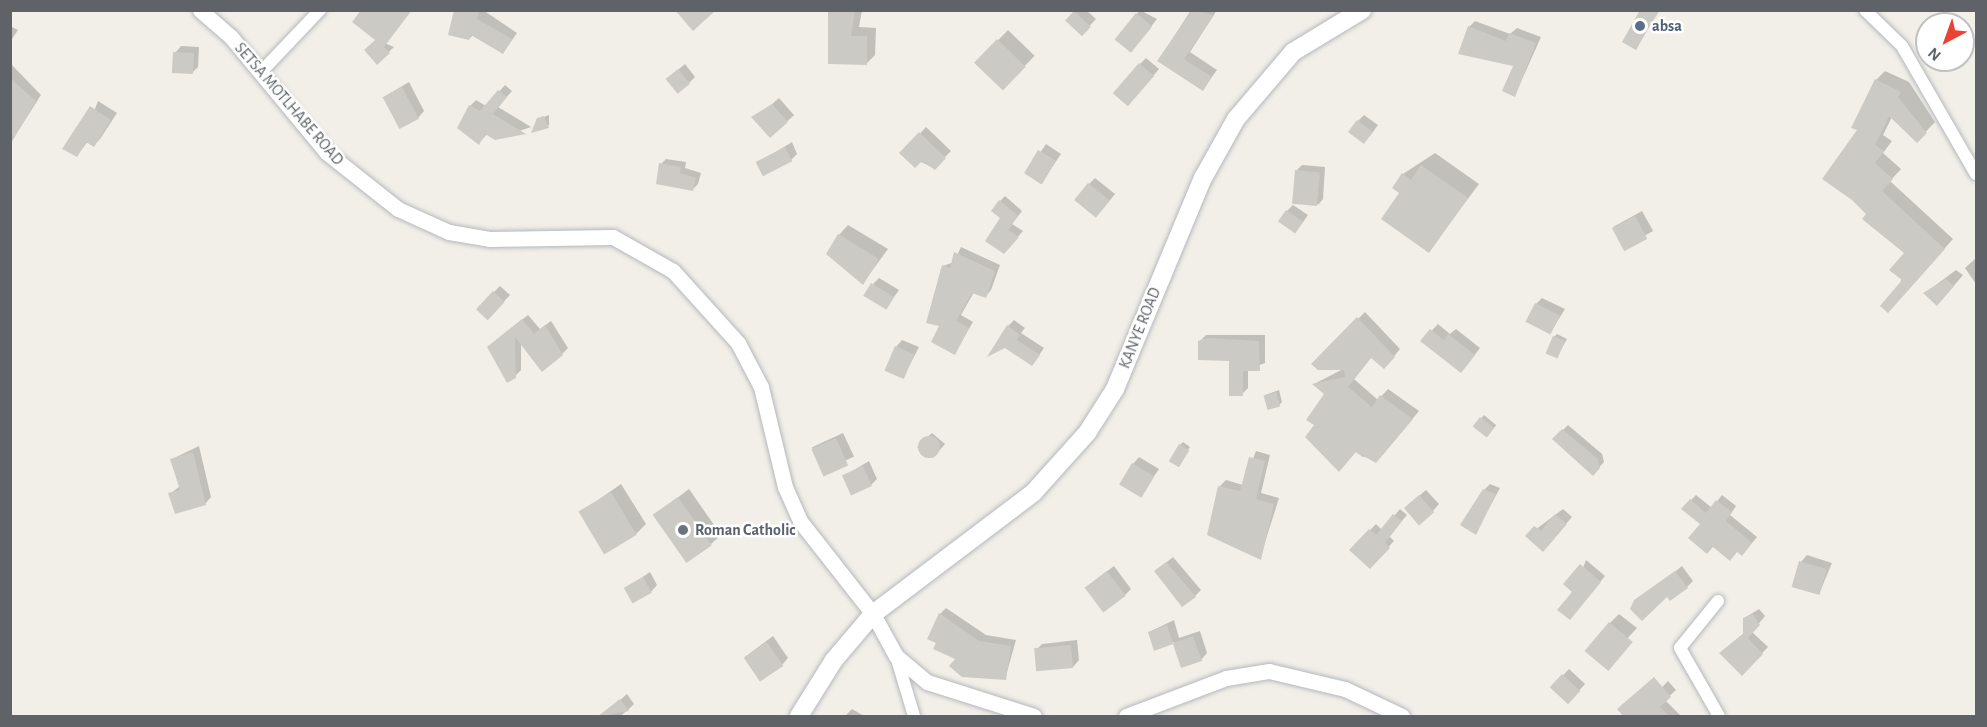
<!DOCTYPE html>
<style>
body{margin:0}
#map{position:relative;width:1987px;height:727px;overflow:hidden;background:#f1efe8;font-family:"Alegreya Sans",sans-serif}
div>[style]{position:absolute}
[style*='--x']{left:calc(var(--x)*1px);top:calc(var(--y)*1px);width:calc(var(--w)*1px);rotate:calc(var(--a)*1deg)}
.shadow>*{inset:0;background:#0003;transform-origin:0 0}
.building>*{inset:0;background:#cccac5;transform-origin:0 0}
.round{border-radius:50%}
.roads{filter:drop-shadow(0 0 2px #b5b8bc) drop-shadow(0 0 2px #b5b8bc)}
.minor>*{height:12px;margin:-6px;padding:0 6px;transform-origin:6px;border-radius:6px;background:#fff}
.tertiary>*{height:15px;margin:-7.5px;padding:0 7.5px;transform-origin:7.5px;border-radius:7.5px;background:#fff}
.secondary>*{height:18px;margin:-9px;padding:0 9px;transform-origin:9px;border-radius:9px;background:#fff}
.dots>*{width:16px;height:16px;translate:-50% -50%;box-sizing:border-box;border:3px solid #fff;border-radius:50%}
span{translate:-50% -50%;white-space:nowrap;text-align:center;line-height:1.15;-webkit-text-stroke:5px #fff;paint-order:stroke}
.service-label{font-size:16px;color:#4e5e75;font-weight:700}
.left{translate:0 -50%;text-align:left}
.street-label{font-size:16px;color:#5f6368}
.worship-label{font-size:16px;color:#5b616d;font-weight:700}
.frame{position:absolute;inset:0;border:12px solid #5f6368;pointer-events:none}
.north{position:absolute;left:1915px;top:12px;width:60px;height:60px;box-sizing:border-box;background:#fff;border:2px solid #bfc1c3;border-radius:50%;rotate:221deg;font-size:16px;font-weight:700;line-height:24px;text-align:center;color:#5f6368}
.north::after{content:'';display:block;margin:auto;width:21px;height:27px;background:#ea4335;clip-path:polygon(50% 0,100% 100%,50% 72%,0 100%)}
</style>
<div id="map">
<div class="shadow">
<div style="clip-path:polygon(456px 10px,483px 10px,517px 33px,503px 53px,473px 35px,469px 39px)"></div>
<div style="clip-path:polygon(830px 10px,862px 10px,859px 27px,876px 28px,875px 55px,866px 64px)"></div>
<div style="clip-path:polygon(1076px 10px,1086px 10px,1096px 19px,1082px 34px,1067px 20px)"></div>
<div style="clip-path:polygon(1140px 10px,1157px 19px,1137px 44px,1137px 14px)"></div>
<div style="clip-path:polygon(1191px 10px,1217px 10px,1190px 52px,1217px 70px,1203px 89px,1159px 60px)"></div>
<div style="clip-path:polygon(1642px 10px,1660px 10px,1635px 48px)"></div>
<div style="clip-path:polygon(1475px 21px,1510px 34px,1517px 28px,1541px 37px,1515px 95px,1516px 65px,1469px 27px)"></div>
<div style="clip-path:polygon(10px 26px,18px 30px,10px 42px)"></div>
<div style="left:1008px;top:30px;width:37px;height:46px;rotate:44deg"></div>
<div style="clip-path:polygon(377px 40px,394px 47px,377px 63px)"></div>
<div style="clip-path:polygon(181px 46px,199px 47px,198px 67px,192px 73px,175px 53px)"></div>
<div style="clip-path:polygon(1146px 58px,1159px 69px,1134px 98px,1140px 64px)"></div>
<div style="clip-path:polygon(10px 63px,41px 95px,20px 128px,10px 131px)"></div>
<div style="clip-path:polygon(685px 64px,695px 77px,689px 83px,674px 73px)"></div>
<div style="clip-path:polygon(1885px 71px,1909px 82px,1935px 122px,1917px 141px,1892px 117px,1883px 135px,1892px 141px,1883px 153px,1901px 169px,1890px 181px,1953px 239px,1897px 302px,1906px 253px,1868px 214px,1859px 130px,1876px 80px)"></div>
<div style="clip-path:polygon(409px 82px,424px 111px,418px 118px,384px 97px)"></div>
<div style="clip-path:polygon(505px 85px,512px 91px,498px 107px,531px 127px,495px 139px,487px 134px,479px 143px,470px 106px,476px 100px,486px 106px)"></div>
<div style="left:779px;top:98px;width:23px;height:32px;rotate:49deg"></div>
<div style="clip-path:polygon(98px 101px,117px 113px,100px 139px,94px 145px,88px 141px,77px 156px)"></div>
<div style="clip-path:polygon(549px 115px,549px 125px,546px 128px,539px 119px)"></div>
<div style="clip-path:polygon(1364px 115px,1378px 125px,1370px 136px,1358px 121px)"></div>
<div style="clip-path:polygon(926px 127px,951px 151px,934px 168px,902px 153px)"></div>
<div style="clip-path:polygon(792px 142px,797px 154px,791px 160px,758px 163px)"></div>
<div style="left:1046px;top:144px;width:18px;height:36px;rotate:34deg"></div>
<div style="clip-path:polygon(1435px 153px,1479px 184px,1429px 251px,1401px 192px,1403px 174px)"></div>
<div style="clip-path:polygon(666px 159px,686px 162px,685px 168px,701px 173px,698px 184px,692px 190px,661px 164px)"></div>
<div style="clip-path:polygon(1302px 165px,1325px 167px,1323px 199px,1318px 205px,1296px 171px)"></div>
<div style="clip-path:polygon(1095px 178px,1115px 194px,1102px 210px,1089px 184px)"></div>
<div style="clip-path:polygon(1005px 196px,1022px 211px,1012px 224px,1023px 231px,1009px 247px,1000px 201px)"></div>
<div style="clip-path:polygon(1293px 205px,1308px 215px,1301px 225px,1287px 211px)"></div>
<div style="left:1642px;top:211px;width:23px;height:33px;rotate:61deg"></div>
<div style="clip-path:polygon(848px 225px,888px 249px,863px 283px,839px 235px)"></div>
<div style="clip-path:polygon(961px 247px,1000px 265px,991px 290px,986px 296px,974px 292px,961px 315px,973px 322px,955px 353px,941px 325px,943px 266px,954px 262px)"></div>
<div style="clip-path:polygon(1976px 258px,1976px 284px,1965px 268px)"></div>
<div style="clip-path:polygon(1956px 270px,1963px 275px,1947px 294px,1925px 293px)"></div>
<div style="clip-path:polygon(879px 278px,899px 290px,886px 308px,873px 284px)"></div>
<div style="clip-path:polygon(500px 286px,510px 295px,494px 312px,494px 292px)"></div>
<div style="clip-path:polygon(1542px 298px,1565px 309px,1550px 333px,1536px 304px)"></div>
<div style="clip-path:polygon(1365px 312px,1400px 349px,1391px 360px,1372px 356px,1354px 379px,1378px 400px,1388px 389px,1419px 411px,1383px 454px,1363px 457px,1316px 425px,1326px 394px,1314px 384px,1345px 368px,1313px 364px)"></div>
<div style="clip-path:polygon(528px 315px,540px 329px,551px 321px,568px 348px,562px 354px,521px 342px,521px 370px,515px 376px,495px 341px)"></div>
<div style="clip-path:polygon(1014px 320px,1025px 328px,1021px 333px,1044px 348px,1032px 365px,1008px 326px)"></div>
<div style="clip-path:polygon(1438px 324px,1450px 334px,1456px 329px,1480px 348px,1467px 365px,1423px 340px)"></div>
<div style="clip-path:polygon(1557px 334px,1567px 339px,1557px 357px,1554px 337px)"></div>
<div style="clip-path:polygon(1206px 335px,1265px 335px,1265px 363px,1248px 369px,1248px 388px,1242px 394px,1231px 359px,1200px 341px)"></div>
<div style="clip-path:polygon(902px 340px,919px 347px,903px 378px,896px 347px)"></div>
<div style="clip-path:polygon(1279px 390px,1282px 402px,1279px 405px,1265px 395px)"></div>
<div style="left:1484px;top:415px;width:16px;height:15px;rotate:40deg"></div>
<div style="clip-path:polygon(1568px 425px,1602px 454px,1604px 462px,1593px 474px,1554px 439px)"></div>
<div style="left:843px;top:433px;width:26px;height:34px;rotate:65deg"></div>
<div style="clip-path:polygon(932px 433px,945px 444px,933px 458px,917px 447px)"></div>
<div style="clip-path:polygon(1183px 442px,1190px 447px,1179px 462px,1180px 445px)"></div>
<div style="clip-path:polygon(199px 446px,211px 497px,205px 504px,170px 494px,180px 486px,172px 459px)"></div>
<div style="clip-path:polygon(1256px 451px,1270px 455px,1261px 493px,1279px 498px,1260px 558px,1208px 534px,1220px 486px,1226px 480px,1243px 485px)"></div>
<div style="clip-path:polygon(1139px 457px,1159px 469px,1141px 495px,1133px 464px)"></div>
<div style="clip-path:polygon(869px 461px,877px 479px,871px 485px,844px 476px)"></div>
<div style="clip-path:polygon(621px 484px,646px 524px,636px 534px,581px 512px)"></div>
<div style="clip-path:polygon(1490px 484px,1500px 488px,1475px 534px,1484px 490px)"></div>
<div style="clip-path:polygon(689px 489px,721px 535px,711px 544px,655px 515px)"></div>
<div style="clip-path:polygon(1426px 490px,1439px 504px,1433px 511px,1412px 502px)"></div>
<div style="clip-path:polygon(1696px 495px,1712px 508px,1722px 495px,1736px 506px,1730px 515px,1757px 537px,1747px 549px,1702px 523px,1691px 500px)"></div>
<div style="clip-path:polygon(1400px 509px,1407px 515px,1389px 536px,1394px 541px,1370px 567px,1351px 550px,1376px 524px,1382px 530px)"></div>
<div style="clip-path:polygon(1563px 509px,1572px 517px,1549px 543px,1527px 536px)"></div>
<div style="clip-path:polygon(1807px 555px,1832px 563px,1819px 594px,1801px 562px)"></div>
<div style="clip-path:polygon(1173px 557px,1201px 590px,1195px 596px,1156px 571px)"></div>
<div style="clip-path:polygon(1586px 560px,1605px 576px,1575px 613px,1574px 592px)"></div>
<div style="clip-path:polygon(1114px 566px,1131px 589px,1125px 595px,1094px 581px)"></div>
<div style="clip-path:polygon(1682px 566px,1693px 581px,1687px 587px,1638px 602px)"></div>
<div style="clip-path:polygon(650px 572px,657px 585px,651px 592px,626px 588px)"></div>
<div style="clip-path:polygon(946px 608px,986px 635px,1016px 640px,1005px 679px,938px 642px,940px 614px)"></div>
<div style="clip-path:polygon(1759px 609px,1765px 616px,1752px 632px,1768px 647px,1742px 674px,1726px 648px,1744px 633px,1746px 617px)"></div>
<div style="clip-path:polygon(1619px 614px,1637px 628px,1612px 655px,1610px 623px)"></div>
<div style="clip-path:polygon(1174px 620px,1179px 638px,1200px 631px,1207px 653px,1201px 660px,1181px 666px,1174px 642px,1155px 649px,1149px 632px)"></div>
<div style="clip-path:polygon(773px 636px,788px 658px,782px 665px,745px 657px)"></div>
<div style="clip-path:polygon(1077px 640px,1079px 660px,1073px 667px,1036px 650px,1042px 644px)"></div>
<div style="left:1569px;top:669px;width:22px;height:25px;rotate:43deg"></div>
<div style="clip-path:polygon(1668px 681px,1676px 690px,1665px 700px,1681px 716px,1635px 716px)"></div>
<div style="clip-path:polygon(627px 694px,634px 704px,628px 710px,620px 716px,602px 716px)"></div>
<div style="clip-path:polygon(852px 709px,864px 716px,845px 716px)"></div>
</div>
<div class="building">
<div style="clip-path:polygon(361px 10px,412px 10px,384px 47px,390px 53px,377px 65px,364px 50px,375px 40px,352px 22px)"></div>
<div style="clip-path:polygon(454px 10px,479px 10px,477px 19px,512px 39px,503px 54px,471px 35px,469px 40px,448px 35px)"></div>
<div style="clip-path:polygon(675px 10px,716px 10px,693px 31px)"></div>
<div style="clip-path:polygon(828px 10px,855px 10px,851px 36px,867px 36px,867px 65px,828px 64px)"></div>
<div style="clip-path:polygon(1192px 10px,1214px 15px,1184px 59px,1212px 77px,1203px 91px,1157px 61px)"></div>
<div style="clip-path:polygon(1640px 10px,1659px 10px,1636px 50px,1622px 42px)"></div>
<div style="left:1074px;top:11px;width:23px;height:13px;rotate:43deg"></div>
<div style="left:1136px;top:13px;width:21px;height:34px;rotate:39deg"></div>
<div style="clip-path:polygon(1468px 26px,1506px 41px,1509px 33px,1536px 43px,1515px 97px,1502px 91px,1513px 66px,1458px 54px)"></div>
<div style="left:997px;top:39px;width:40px;height:33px;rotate:44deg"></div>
<div style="left:173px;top:52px;width:21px;height:21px;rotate:3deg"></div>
<div style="left:1139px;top:63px;width:20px;height:40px;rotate:41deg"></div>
<div style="left:678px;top:69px;width:19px;height:16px;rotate:51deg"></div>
<div style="clip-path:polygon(10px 78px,36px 101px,10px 145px)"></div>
<div style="clip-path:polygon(1875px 79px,1901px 92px,1898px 97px,1927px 133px,1917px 143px,1889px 116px,1875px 145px,1884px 151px,1875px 163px,1893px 179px,1882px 191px,1945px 249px,1888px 313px,1880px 306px,1902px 280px,1889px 270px,1904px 253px,1862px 219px,1866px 214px,1852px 200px,1822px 179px,1857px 130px,1851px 128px)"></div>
<div style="left:402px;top:87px;width:36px;height:22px;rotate:62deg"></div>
<div style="clip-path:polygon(498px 90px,507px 97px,493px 114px,526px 134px,495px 140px,485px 134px,479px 145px,457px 128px,469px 105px,480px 111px)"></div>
<div style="clip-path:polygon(772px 104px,788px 122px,770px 138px,751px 117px)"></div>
<div style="clip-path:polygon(90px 106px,111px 120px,94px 147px,86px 142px,77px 157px,62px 149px)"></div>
<div style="clip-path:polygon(544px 116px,549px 128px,531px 133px,537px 118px)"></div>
<div style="left:1357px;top:120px;width:20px;height:15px;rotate:37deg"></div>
<div style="clip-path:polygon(919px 132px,946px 158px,935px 170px,922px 161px,915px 168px,899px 153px)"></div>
<div style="left:785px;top:147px;width:16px;height:33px;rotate:63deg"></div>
<div style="left:1038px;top:150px;width:21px;height:27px;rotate:31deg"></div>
<div style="clip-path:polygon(659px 163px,681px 167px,680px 173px,696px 178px,693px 191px,656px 184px)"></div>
<div style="clip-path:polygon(1421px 165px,1468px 198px,1429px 253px,1381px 219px,1399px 193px,1392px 188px,1402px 173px,1411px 180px)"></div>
<div style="left:1295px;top:170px;width:25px;height:34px;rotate:5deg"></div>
<div style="left:1088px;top:183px;width:28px;height:22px;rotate:39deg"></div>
<div style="clip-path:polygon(999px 200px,1018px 216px,1008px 230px,1019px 237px,1004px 254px,985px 241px,1000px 218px,991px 211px)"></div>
<div style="left:1286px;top:210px;width:21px;height:14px;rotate:35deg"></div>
<div style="left:1635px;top:216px;width:26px;height:26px;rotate:62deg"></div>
<div style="clip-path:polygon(838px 234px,879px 259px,863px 285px,826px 254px)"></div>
<div style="clip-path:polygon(954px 252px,995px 271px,986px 298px,972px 293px,956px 321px,969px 328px,955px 355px,931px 342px,939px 326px,926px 323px,942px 265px,950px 268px)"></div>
<div style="clip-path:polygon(1946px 279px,1954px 286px,1937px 306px,1923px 293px)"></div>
<div style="left:871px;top:283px;width:27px;height:15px;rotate:31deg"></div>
<div style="left:493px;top:291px;width:16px;height:25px;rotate:43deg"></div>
<div style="left:1535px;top:303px;width:28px;height:21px;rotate:27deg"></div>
<div style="clip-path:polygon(1357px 317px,1395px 357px,1384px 369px,1371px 358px,1348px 387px,1372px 407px,1380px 395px,1413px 419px,1376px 463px,1356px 452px,1339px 472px,1305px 437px,1314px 425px,1306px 420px,1324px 394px,1312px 384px,1345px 377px,1344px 370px,1318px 370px,1311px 364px)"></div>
<div style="clip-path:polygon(522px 319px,534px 334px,545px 325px,563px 355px,542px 372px,515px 337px,516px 378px,507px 383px,487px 347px)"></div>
<div style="clip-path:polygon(1007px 325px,1020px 335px,1017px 340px,1040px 355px,1032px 366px,1005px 348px,987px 357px)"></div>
<div style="clip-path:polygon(1430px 329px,1444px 340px,1448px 334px,1475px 355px,1461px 373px,1420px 341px)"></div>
<div style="left:1553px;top:336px;width:13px;height:19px;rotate:23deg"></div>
<div style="clip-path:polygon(1208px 338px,1259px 341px,1260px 371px,1243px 371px,1243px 396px,1229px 396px,1229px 361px,1198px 360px,1198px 341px)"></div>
<div style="left:895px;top:346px;width:21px;height:27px;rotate:23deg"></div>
<div style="left:1276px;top:392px;width:15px;height:13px;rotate:74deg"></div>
<div style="left:1480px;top:417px;width:18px;height:12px;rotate:38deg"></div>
<div style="clip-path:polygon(1562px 429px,1598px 459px,1600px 468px,1593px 476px,1552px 439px)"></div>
<div class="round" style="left:918px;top:436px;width:22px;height:22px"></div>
<div style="left:836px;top:438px;width:30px;height:27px;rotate:66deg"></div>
<div style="left:1179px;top:444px;width:12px;height:20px;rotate:31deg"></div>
<div style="clip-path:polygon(193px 452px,206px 505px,175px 514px,168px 493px,180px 490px,170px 459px)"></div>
<div style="clip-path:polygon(1249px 457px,1265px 461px,1256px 499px,1274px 504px,1261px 560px,1207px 535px,1218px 486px,1240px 491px)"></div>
<div style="left:1132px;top:463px;width:26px;height:25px;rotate:31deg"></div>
<div style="left:863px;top:466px;width:22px;height:23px;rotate:66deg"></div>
<div style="clip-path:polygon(1483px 489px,1496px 494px,1476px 535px,1460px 525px)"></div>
<div style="left:611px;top:492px;width:50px;height:38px;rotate:59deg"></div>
<div style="left:1419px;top:495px;width:23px;height:20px;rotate:49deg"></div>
<div style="left:678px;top:497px;width:59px;height:31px;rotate:55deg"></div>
<div style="clip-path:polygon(1690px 499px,1706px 513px,1716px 500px,1732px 512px,1726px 521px,1752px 543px,1742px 556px,1737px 552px,1730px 561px,1713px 547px,1707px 554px,1688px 538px,1700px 524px,1681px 509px)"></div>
<div style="clip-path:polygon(1393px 514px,1402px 521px,1385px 543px,1390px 548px,1370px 569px,1349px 550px,1369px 529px,1376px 535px)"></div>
<div style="clip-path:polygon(1555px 514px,1567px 524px,1543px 552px,1525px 536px,1534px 526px,1541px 531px)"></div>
<div style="left:1799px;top:561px;width:29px;height:27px;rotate:16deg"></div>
<div style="clip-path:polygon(1166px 562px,1196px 597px,1182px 607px,1154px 571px)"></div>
<div style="clip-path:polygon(1580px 564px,1601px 582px,1570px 620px,1557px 610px,1572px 592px,1563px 584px)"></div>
<div style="left:1107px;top:571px;width:31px;height:28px;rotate:53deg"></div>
<div style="clip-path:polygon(1675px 571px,1688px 588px,1670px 601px,1667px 597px,1642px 621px,1630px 609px,1634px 600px)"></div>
<div style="left:643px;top:577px;width:18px;height:22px;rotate:61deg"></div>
<div style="clip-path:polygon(939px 613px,979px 641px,1011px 646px,1006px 680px,962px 677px,949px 666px,955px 659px,933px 649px,936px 643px,927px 639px)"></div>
<div style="clip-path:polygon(1753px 614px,1760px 625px,1748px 638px,1763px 654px,1742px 676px,1719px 653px,1743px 634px,1743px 618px)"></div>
<div style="left:1609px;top:622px;width:31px;height:38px;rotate:40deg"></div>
<div style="clip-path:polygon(1167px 625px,1173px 643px,1193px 636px,1202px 661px,1181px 668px,1173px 644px,1154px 651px,1148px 632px)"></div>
<div style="left:767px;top:642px;width:29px;height:28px;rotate:56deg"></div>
<div style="left:1071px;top:645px;width:23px;height:37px;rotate:85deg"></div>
<div style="left:1562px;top:674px;width:25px;height:18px;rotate:43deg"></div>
<div style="clip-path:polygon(1654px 677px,1671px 697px,1660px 707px,1670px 717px,1624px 717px,1617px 709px)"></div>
<div style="clip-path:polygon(620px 699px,629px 711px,597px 717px)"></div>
</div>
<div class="roads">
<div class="minor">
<div style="--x:1865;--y:10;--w:52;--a:44.2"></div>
<div style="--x:1902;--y:46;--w:148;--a:60"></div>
<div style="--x:261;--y:72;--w:86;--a:-46.4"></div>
<div style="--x:1718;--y:601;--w:60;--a:129"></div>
<div style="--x:1680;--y:648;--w:78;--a:60.2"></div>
<div style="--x:896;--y:656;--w:63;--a:73.3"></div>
</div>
<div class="tertiary">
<div style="--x:200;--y:10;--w:41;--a:41.1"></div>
<div style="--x:231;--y:37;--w:149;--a:50.4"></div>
<div style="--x:326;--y:152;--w:92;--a:38.4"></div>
<div style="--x:398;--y:209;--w:56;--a:24.3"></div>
<div style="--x:449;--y:232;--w:42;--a:9.7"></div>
<div style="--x:490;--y:239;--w:123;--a:-0.9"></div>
<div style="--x:613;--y:237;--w:69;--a:29.5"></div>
<div style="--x:673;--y:271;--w:97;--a:47.9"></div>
<div style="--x:738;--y:343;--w:50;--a:62.4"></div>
<div style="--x:761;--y:387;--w:103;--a:76.5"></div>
<div style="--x:785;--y:487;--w:37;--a:66"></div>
<div style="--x:800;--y:521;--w:118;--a:51.9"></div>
<div style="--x:873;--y:614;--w:48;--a:61.3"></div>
<div style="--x:896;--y:656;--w:40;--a:40"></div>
<div style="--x:927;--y:682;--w:112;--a:17.6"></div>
<div style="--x:1126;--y:716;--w:107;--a:-20.8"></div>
<div style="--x:1226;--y:678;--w:44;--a:-9.2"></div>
<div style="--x:1269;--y:671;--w:78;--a:13.3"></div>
<div style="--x:1345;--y:689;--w:63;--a:25.3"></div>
</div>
<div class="secondary">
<div style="--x:799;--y:716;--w:66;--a:-58"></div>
<div style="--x:834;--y:660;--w:60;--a:-49.7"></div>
<div style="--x:873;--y:614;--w:201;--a:-37.1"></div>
<div style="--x:1033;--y:493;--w:81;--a:-48"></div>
<div style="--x:1087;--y:433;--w:52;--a:-57.5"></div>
<div style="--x:1115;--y:389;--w:229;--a:-67.4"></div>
<div style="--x:1203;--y:178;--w:68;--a:-60.8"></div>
<div style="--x:1236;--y:119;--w:88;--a:-49.6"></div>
<div style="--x:1293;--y:52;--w:81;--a:-31.3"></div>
</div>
</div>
<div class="dots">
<div style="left:1640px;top:26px;background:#5c6f8a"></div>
<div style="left:683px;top:530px;background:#6b7280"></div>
</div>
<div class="service-label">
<span class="left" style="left:1652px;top:26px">absa</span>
</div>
<div class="street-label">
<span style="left:289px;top:104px;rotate:49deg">SETSA MOTLHABE ROAD</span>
<span style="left:1140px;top:328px;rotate:-68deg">KANYE ROAD</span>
</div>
<div class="worship-label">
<span class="left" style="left:695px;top:530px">Roman Catholic</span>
</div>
<div class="frame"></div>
<div class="north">N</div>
</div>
